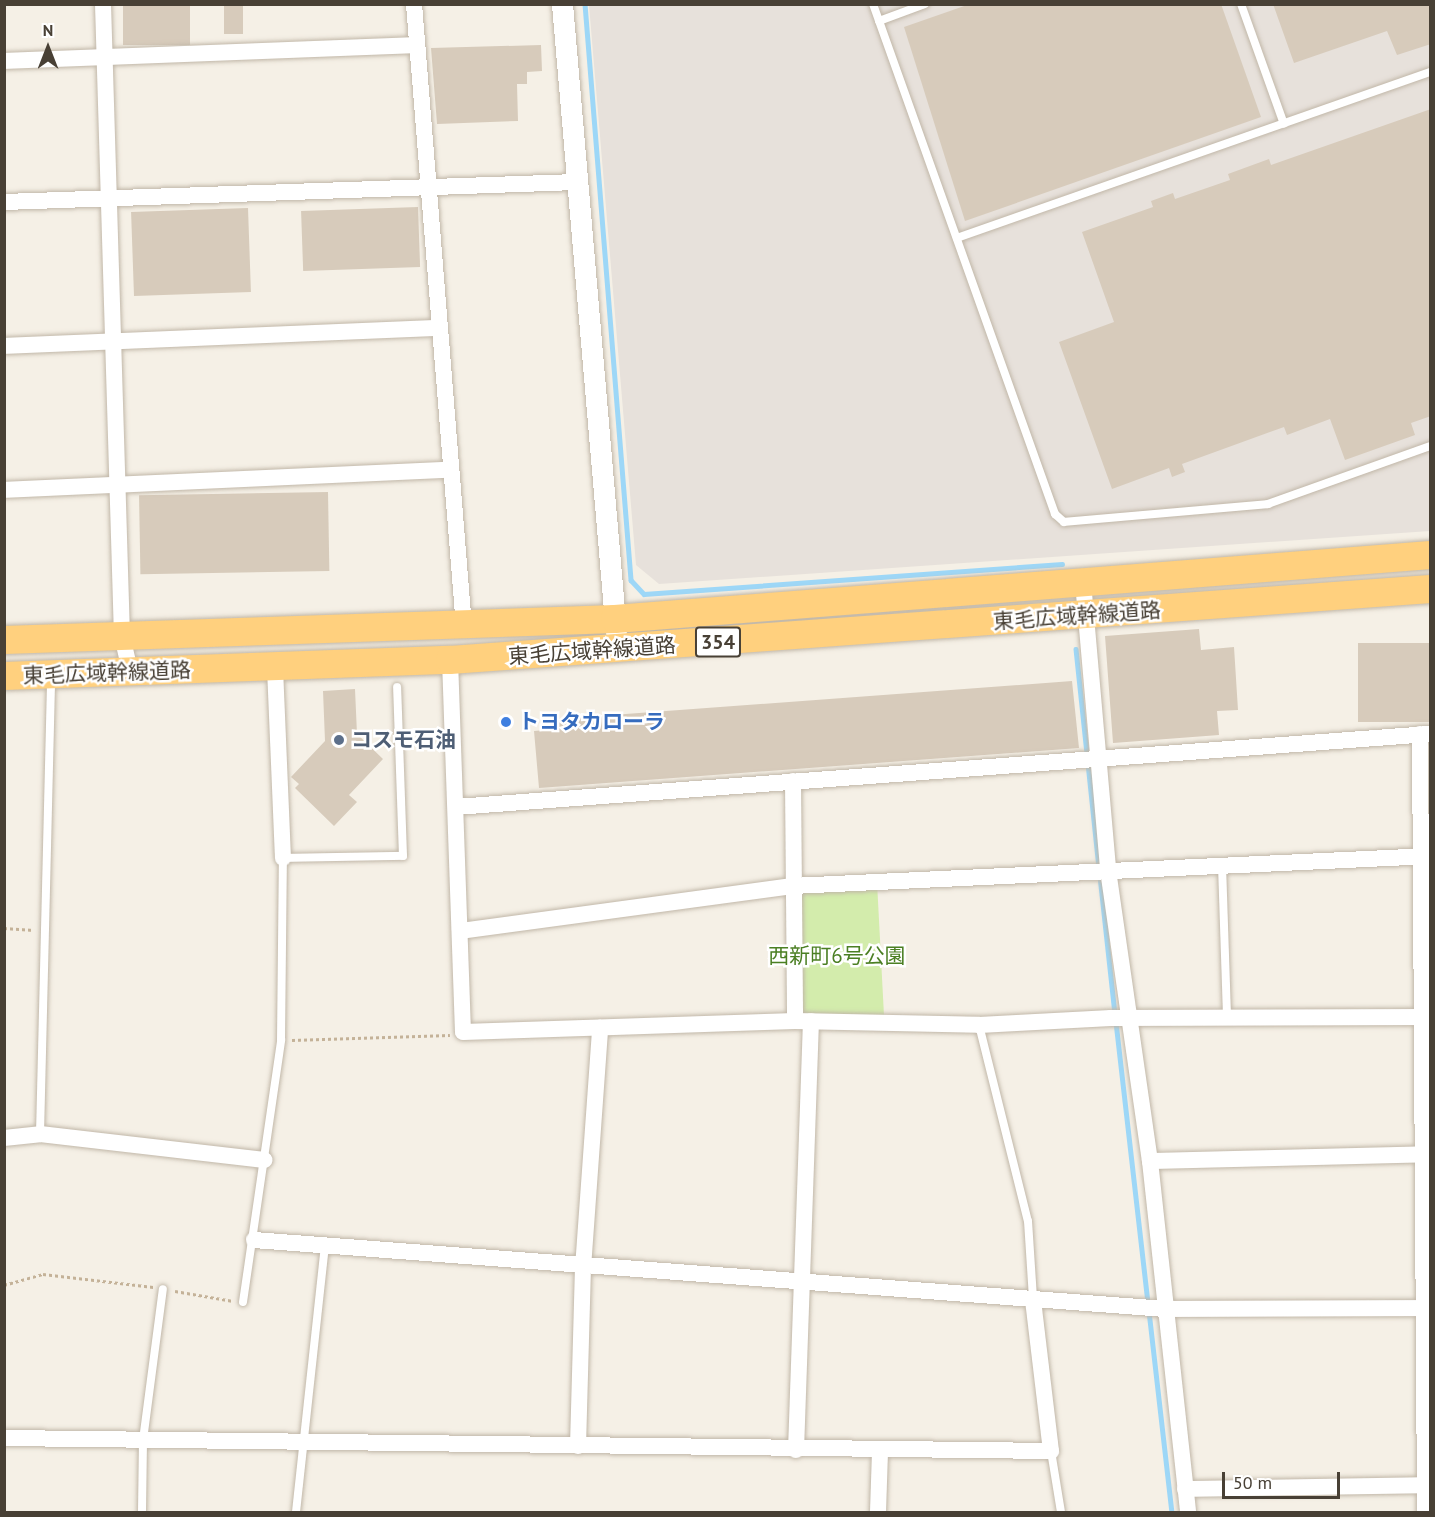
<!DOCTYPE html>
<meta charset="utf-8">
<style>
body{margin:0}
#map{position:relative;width:1435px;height:1517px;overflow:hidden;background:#f5f0e6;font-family:"PT Sans","Noto Sans JP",sans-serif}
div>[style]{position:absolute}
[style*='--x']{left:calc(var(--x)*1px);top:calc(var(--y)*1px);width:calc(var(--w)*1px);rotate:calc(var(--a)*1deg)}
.industrial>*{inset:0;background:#e7e1db}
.green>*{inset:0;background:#d3ecac;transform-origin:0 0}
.stream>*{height:4.5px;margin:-2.25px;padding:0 2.25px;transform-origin:2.25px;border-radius:2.25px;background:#9dd7f7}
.building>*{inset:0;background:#d7cbbb;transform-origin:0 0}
.path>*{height:3px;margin-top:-1.5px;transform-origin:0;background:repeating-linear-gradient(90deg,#c4b298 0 3px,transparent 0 6px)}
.roads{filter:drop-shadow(0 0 2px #c1b7a8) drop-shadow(0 0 2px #c1b7a8)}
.service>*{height:8px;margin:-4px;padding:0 4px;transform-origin:4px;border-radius:4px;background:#fff}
.minor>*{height:16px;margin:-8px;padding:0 8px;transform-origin:8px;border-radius:8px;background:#fff}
.tertiary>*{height:21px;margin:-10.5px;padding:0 10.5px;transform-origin:10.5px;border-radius:10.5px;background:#fff}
.trunk>*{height:28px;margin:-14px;padding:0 14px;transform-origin:14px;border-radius:14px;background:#ffd07e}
.dots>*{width:16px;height:16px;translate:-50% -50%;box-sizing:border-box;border:3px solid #fff;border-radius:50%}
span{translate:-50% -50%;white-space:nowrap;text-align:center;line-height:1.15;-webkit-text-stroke:5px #fff;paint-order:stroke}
.shield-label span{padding:2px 4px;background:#fff;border:2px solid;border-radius:4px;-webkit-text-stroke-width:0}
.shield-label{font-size:20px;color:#484035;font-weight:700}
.street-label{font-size:21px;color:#484035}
.shop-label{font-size:21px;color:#366cbe;font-weight:700}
.left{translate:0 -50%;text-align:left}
.service-label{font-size:21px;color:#4e5e75;font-weight:700}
.park-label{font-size:21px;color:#4b7f23}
.frame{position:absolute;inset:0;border:6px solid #484035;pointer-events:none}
.north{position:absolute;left:18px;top:18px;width:60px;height:60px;-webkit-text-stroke:4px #fff;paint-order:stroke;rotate:0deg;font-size:16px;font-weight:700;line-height:24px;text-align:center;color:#484035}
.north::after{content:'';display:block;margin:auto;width:21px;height:27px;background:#484035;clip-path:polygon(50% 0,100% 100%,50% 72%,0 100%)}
.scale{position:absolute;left:1222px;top:1472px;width:118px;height:27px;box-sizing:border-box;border:3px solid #484035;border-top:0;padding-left:8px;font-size:18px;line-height:21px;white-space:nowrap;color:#484035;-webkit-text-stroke:4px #fff;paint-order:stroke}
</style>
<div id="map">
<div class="industrial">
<div style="clip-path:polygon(589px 5px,1430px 5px,1430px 531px,659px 584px,636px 565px)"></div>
</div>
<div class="green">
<div style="left:877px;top:882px;width:141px;height:85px;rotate:87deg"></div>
</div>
<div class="stream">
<div style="--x:585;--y:4;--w:578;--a:85.43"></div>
<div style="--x:631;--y:580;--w:19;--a:47"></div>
<div style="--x:644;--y:594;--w:419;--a:-4.1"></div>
<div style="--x:1076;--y:649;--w:219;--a:84"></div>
<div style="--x:1100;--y:876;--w:139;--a:83.8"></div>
<div style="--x:1116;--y:1022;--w:283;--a:83.5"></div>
<div style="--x:1149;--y:1311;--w:202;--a:83.5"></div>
</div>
<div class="building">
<div style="left:123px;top:4px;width:67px;height:41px"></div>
<div style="left:224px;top:4px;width:19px;height:30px"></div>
<div style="clip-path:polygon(970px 4px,1221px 4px,1261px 117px,965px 221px,904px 27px)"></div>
<div style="clip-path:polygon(1273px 4px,1431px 4px,1431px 44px,1397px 55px,1387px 31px,1294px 63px)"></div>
<div style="clip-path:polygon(541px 45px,542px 71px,527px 72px,527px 84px,517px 84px,518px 121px,437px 124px,431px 48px)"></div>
<div style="clip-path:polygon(1431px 109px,1431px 416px,1411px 423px,1415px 435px,1345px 460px,1330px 419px,1287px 435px,1284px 427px,1182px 464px,1185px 472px,1172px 477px,1169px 468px,1112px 489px,1059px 342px,1114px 322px,1082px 232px,1153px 207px,1151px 201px,1173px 193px,1175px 199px,1230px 180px,1228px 174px,1269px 159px,1271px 165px)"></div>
<div style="left:418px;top:207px;width:60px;height:117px;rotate:88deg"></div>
<div style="left:248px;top:208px;width:84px;height:117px;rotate:88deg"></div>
<div style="left:328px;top:492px;width:79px;height:189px;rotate:89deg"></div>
<div style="clip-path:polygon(1199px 629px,1201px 650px,1234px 647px,1238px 710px,1217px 711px,1219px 735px,1113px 743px,1105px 636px)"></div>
<div style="left:1431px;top:643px;width:79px;height:73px;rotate:90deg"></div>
<div style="clip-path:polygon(1072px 681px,1079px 748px,539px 788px,534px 731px,558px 729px,558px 719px)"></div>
<div style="clip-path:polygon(355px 689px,357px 734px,383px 759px,349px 795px,357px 802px,334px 826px,295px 788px,299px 784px,291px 777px,325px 741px,323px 691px)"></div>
</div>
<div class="path">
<div style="--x:4;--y:928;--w:30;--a:4"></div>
<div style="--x:292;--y:1040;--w:158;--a:-1.8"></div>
<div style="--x:4;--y:1285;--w:41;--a:-15.8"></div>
<div style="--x:43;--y:1274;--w:111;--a:6.7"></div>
<div style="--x:175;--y:1291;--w:59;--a:9.8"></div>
</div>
<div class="roads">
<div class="service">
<div style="--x:873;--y:4;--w:542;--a:70.36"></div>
<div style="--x:1055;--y:514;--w:12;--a:42"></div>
<div style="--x:1064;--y:522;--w:205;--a:-5"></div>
<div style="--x:1268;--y:504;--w:172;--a:-19.7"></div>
<div style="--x:1241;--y:4;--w:127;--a:70.3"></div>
<div style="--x:879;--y:21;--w:49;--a:-20.3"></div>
<div style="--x:957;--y:238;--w:501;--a:-19.34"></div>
<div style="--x:1222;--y:865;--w:154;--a:88.1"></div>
<div style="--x:979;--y:1025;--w:202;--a:76"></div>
<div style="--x:1028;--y:1221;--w:78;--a:86.3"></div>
<div style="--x:40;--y:1134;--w:456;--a:-88.6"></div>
<div style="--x:243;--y:1302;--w:265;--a:-81.7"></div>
<div style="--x:281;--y:1040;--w:182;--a:-89.4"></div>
<div style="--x:283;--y:858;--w:120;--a:-1"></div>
<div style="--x:403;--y:856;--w:169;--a:-92"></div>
<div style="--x:1051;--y:1451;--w:62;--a:80.7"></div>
<div style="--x:142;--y:1512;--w:72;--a:-89.2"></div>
<div style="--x:143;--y:1440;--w:152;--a:-82.5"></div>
<div style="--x:296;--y:1512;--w:269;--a:-83.8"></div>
</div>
<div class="minor">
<div style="--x:103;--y:4;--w:632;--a:88.28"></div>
<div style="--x:122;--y:636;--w:37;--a:77"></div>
<div style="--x:414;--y:4;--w:625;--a:85.41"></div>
<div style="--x:4;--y:61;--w:413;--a:-2.2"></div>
<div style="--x:4;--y:202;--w:572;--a:-2"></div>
<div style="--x:4;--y:346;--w:435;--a:-2.4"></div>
<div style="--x:4;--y:490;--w:447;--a:-2.6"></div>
<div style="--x:1083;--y:582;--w:289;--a:85"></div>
<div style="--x:1108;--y:870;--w:294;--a:81.8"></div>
<div style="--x:1150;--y:1161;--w:353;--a:83.8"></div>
<div style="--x:450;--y:660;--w:372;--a:88"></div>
<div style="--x:463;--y:1032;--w:332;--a:-1.9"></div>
<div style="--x:795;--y:1021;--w:184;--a:1.2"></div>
<div style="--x:979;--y:1025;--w:132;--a:-3"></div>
<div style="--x:1111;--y:1018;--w:319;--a:-0.2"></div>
<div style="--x:275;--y:668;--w:190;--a:87.6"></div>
<div style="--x:1420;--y:734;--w:778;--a:89.63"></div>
<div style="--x:793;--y:781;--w:240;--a:89.5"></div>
<div style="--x:456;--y:807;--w:977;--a:-4.29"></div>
<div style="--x:460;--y:931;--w:335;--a:-7.7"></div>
<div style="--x:792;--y:886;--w:639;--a:-2.69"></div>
<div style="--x:4;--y:1138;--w:36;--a:-6"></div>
<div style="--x:40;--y:1134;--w:226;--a:6.6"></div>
<div style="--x:1150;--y:1161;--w:280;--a:-1.4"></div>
<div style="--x:254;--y:1240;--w:915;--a:4.33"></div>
<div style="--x:1166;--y:1309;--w:264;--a:-0.2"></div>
<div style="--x:4;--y:1438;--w:1047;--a:0.71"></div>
<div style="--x:1051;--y:1451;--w:153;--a:-96.8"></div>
<div style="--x:578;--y:1446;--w:178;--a:-88.4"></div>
<div style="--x:583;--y:1268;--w:241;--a:-85.9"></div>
<div style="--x:796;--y:1450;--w:429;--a:-88"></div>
<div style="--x:1185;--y:1489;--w:245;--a:-0.9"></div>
<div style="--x:878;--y:1512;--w:61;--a:-88.1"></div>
</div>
<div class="tertiary">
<div style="--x:562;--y:4;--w:630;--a:85.09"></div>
</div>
<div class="trunk">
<div style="--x:4;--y:640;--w:611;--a:-1.97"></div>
<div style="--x:615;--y:619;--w:818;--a:-4.49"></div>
<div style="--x:4;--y:676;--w:446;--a:-2.1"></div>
<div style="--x:450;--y:660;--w:983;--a:-4.14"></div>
</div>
</div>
<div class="dots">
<div style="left:506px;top:722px;background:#3f7fe0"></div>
<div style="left:339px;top:740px;background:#5c6f8a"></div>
</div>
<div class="shield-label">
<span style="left:718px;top:642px">354</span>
</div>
<div class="street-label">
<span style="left:1077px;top:616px;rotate:-4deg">東毛広域幹線道路</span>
<span style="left:592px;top:651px;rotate:-4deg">東毛広域幹線道路</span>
<span style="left:107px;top:673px;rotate:-2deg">東毛広域幹線道路</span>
</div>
<div class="shop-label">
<span class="left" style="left:518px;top:722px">トヨタカローラ</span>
</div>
<div class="service-label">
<span class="left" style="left:351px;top:740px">コスモ石油</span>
</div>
<div class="park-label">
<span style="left:837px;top:956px">西新町6号公園</span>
</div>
<div class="frame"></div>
<div class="north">N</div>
<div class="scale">50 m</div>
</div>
